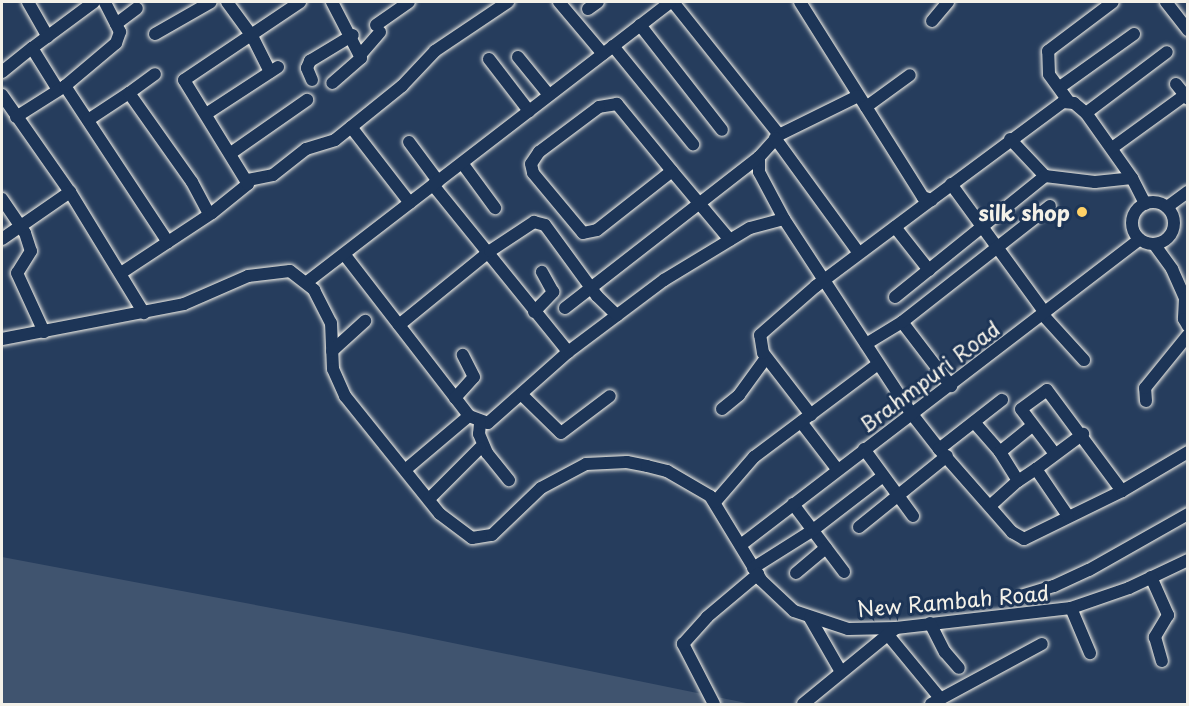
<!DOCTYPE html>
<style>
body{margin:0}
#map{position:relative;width:1189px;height:706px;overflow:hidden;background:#263d5d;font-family:"Playpen Sans",sans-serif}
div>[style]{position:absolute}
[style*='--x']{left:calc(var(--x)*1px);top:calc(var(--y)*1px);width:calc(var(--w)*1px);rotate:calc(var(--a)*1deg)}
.green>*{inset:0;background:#40546f}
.roads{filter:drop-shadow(0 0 2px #f4f1e8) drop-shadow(0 0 2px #f4f1e8)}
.minor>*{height:12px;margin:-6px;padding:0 6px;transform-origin:6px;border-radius:6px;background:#1d3557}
.minor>.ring{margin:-6px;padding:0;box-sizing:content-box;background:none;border:12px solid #1d3557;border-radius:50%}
.dots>*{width:16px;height:16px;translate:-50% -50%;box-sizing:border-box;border:3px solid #1d3557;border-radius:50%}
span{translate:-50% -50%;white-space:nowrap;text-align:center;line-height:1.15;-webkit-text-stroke:6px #1d3557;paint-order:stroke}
.poi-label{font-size:21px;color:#f4f1e8;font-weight:700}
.right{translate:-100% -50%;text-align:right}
.street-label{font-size:21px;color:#f4f1e8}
.frame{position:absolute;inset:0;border:3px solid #f4f1e8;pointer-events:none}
</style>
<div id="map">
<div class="green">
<div style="clip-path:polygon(2px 557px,404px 633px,751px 704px,2px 704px)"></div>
</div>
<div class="roads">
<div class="minor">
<div style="--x:28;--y:2;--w:40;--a:60.3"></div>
<div style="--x:227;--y:2;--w:42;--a:53.7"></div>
<div style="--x:252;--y:36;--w:40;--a:63.4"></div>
<div style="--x:332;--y:2;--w:63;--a:62.6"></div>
<div style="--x:361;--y:58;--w:38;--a:139"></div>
<div style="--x:559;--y:2;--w:68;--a:49.8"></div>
<div style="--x:673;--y:2;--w:170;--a:51.4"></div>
<div style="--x:800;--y:2;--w:231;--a:57.8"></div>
<div style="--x:923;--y:197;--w:9;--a:21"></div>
<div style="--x:931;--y:200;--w:164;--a:-36.6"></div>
<div style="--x:1063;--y:102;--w:11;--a:5"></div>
<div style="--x:1074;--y:103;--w:16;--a:40"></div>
<div style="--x:1086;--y:113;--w:80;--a:54.7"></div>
<div style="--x:1132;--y:178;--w:29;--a:63"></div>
<div style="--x:1166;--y:2;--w:36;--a:52"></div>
<div style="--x:588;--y:9;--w:12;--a:-35"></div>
<div style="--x:932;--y:21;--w:25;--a:-50"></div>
<div style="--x:116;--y:24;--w:26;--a:-37"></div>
<div style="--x:376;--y:25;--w:40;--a:-34.9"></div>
<div style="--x:640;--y:25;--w:133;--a:52"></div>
<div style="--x:155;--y:34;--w:64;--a:-29.7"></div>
<div style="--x:613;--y:46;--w:127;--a:50.8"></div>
<div style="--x:32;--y:48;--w:77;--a:-36.6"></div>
<div style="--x:361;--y:54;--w:29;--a:-49"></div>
<div style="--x:518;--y:57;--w:49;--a:50.8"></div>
<div style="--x:489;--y:59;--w:66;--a:52.4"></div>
<div style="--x:2;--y:72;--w:38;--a:-39"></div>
<div style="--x:32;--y:48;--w:49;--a:58.2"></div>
<div style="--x:312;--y:80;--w:13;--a:-113"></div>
<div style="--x:307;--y:68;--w:8;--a:-67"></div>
<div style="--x:310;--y:61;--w:50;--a:-31.2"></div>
<div style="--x:1176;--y:84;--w:19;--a:51"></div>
<div style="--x:65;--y:86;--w:187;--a:56.6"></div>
<div style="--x:1060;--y:87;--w:91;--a:-35.6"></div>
<div style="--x:129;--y:93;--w:32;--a:-36"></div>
<div style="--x:2;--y:95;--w:118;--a:55"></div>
<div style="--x:70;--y:192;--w:142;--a:58.6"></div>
<div style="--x:858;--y:96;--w:88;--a:153.7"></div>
<div style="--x:779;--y:135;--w:30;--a:132"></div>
<div style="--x:759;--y:157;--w:15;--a:90"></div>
<div style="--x:759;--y:172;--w:53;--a:62"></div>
<div style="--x:784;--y:219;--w:232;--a:56.8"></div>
<div style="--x:911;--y:413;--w:46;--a:52.1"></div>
<div style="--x:939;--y:449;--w:80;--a:-37.9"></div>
<div style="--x:1069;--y:102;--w:34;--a:-126"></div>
<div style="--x:1049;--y:74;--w:23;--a:-92"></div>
<div style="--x:1048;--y:51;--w:81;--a:-37"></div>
<div style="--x:866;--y:107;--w:54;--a:-36"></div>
<div style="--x:1086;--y:113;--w:101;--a:-37"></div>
<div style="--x:206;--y:114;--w:86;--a:-33.1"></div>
<div style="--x:16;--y:117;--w:58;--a:-32.3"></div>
<div style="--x:65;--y:86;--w:67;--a:-40.1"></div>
<div style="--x:116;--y:43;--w:12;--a:-70"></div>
<div style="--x:120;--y:32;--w:34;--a:-117"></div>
<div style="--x:88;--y:120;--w:49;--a:-33.4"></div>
<div style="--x:129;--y:93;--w:109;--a:54.7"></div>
<div style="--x:192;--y:182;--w:36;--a:62"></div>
<div style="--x:351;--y:127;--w:96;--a:52.2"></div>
<div style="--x:775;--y:138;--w:142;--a:53.9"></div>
<div style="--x:1010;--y:139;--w:51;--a:46.6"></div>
<div style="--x:1045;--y:176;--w:50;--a:6.8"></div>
<div style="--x:1095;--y:182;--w:37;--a:-6"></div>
<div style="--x:409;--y:142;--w:49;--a:53.4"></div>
<div style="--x:1112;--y:148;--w:90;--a:-36"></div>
<div style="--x:231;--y:153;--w:93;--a:-34.9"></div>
<div style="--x:462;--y:163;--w:56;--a:53.7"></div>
<div style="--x:672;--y:171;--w:87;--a:-129.4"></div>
<div style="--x:617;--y:104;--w:18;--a:171"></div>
<div style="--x:599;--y:107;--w:75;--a:143.1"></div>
<div style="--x:539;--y:152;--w:14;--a:124"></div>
<div style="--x:531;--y:164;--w:9;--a:77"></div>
<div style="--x:533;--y:173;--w:78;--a:50.2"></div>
<div style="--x:583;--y:233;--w:14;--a:-12"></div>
<div style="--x:597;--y:230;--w:95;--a:-38.2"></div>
<div style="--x:672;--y:171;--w:90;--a:50"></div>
<div style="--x:248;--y:180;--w:25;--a:-11"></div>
<div style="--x:273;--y:175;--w:42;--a:-38.2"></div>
<div style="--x:306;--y:149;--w:30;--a:-17"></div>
<div style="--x:335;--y:140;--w:86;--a:-38.9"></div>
<div style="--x:402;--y:86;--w:48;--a:-46.7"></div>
<div style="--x:435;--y:51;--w:88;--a:-33.9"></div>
<div style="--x:951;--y:184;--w:160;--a:53.9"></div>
<div style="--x:433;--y:185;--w:215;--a:51"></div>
<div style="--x:2;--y:199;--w:41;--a:55.9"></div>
<div style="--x:25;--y:233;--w:19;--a:72"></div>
<div style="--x:31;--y:251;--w:26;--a:122"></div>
<div style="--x:17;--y:273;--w:65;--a:65.4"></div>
<div class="ring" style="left:1132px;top:202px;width:30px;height:30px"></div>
<div style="--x:1167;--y:207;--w:26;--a:-36"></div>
<div style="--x:895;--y:227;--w:55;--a:51.7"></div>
<div style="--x:2;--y:239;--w:83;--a:-34.7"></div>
<div style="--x:1154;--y:244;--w:31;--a:54"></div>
<div style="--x:1172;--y:269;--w:32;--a:66"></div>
<div style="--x:1185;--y:298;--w:21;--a:93"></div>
<div style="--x:1184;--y:319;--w:8;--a:60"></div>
<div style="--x:344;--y:254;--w:205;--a:52.3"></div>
<div style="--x:469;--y:416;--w:20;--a:20"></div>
<div style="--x:488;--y:423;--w:107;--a:-41.6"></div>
<div style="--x:568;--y:352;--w:120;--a:-36.9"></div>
<div style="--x:664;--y:280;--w:100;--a:-31.2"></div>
<div style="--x:750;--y:228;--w:35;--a:-15"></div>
<div style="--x:121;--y:273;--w:109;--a:-33.4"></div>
<div style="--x:212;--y:213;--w:46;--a:-38.9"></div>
<div style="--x:248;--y:184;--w:122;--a:-121.6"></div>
<div style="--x:184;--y:80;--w:140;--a:-33.9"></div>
<div style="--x:307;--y:282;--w:458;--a:-37.6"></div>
<div style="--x:895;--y:297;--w:193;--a:-38.9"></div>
<div style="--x:565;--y:308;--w:246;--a:-37.9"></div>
<div style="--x:534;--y:312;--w:28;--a:-46"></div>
<div style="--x:553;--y:292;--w:23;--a:-119"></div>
<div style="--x:1043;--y:315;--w:61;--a:47.7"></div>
<div style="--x:902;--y:322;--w:81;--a:52.6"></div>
<div style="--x:399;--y:325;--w:117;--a:-39.1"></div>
<div style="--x:490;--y:251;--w:53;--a:-33.4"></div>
<div style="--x:534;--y:222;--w:11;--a:15"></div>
<div style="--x:545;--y:225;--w:88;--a:53.8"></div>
<div style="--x:597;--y:296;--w:28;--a:44"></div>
<div style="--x:2;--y:339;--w:185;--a:-10.9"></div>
<div style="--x:184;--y:304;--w:70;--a:-23.6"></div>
<div style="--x:248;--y:276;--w:42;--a:-6.8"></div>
<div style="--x:290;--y:271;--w:31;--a:38"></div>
<div style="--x:314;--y:290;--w:37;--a:63"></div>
<div style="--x:331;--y:323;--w:46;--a:87.5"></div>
<div style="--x:333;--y:369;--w:30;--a:66"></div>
<div style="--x:345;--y:396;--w:151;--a:51.2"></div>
<div style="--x:440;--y:514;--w:40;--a:37"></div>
<div style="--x:472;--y:538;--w:20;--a:-9"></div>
<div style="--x:492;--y:535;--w:68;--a:-43.8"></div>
<div style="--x:541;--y:488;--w:51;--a:-28.1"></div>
<div style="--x:586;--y:464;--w:41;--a:-2.8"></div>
<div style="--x:627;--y:462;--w:20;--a:11"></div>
<div style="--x:647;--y:466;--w:21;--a:14"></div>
<div style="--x:667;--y:471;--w:50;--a:30.2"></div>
<div style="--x:710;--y:496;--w:98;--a:58.7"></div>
<div style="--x:761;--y:580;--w:45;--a:43.2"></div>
<div style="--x:794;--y:611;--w:57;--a:18.4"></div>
<div style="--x:848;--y:629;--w:48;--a:-1.2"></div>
<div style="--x:896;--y:628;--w:176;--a:-6.5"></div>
<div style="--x:1071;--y:608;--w:61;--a:-19"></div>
<div style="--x:1129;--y:588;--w:65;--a:-25.4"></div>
<div style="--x:866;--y:344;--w:42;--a:-31.4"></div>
<div style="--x:902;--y:322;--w:188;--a:-38.1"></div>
<div style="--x:332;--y:351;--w:45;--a:-42.3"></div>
<div style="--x:522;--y:395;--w:54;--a:44.3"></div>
<div style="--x:561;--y:433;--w:61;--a:-37.1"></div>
<div style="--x:455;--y:398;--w:28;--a:-48"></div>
<div style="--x:474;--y:377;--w:25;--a:-117"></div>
<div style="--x:1146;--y:401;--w:13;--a:-94"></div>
<div style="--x:1145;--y:388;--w:68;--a:-50.9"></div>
<div style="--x:722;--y:409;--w:22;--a:-39"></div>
<div style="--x:739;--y:395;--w:46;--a:-53.9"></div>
<div style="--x:811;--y:415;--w:78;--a:-127.7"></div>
<div style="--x:763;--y:353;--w:18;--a:-99"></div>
<div style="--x:760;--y:335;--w:74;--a:-41.2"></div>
<div style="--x:816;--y:286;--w:144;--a:-36.8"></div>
<div style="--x:801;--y:422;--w:59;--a:52.5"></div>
<div style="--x:974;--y:422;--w:40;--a:49"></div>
<div style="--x:1000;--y:452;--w:41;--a:-39.1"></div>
<div style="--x:480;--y:423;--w:11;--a:95"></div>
<div style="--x:479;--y:434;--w:21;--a:67"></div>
<div style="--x:487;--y:453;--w:35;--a:51"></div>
<div style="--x:864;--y:449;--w:83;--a:53.8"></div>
<div style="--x:939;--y:449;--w:111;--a:48.7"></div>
<div style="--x:1012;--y:532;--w:14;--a:30"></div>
<div style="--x:1024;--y:539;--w:109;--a:-26.1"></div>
<div style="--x:1000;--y:452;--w:34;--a:58"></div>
<div style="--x:1018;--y:481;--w:22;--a:-34"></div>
<div style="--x:1055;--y:454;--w:56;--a:-127.1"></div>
<div style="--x:1021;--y:409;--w:32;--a:-36"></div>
<div style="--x:1047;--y:390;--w:126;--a:53.4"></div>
<div style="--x:1122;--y:491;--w:77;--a:-30.6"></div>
<div style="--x:405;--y:470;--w:84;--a:-40.2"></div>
<div style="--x:429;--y:499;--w:72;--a:-45"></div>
<div style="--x:715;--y:502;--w:60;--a:-49.1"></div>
<div style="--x:754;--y:457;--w:155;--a:-36.9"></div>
<div style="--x:793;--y:504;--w:85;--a:53.1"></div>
<div style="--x:991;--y:505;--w:36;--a:-42"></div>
<div style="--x:1068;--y:516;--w:57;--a:-124.2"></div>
<div style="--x:1036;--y:469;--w:59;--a:-36.7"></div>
<div style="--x:859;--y:527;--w:113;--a:-38.9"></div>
<div style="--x:742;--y:544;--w:501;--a:-37.46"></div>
<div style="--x:753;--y:568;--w:71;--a:-32.3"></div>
<div style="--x:813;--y:530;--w:88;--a:-37.6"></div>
<div style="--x:796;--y:573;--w:39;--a:-40"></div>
<div style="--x:1151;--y:577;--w:42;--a:65.9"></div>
<div style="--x:1168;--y:615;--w:26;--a:121"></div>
<div style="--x:1155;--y:637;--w:25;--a:74"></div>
<div style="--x:1024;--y:595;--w:31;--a:-17"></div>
<div style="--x:1054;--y:586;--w:38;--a:-25"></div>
<div style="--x:1089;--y:570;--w:114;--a:-29.5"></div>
<div style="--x:1071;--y:608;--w:49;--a:67.1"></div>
<div style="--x:810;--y:618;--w:62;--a:60.1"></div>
<div style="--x:930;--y:623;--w:33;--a:63"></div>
<div style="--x:945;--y:652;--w:21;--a:49"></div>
<div style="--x:888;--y:635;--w:82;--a:50.5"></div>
<div style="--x:714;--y:704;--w:68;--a:-117.3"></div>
<div style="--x:683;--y:644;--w:36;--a:-48"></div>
<div style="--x:707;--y:617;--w:67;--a:-40.1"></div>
<div style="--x:803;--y:704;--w:120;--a:-39.3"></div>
<div style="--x:931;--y:704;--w:126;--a:-28.4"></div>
</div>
</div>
<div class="dots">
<div style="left:1082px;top:212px;background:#ffd166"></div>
</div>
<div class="poi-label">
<span class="right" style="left:1070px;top:212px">silk shop</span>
</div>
<div class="street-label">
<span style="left:929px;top:376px;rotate:-37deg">Brahmpuri Road</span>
<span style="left:953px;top:600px;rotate:-5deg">New Rambah Road</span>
</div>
<div class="frame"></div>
</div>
